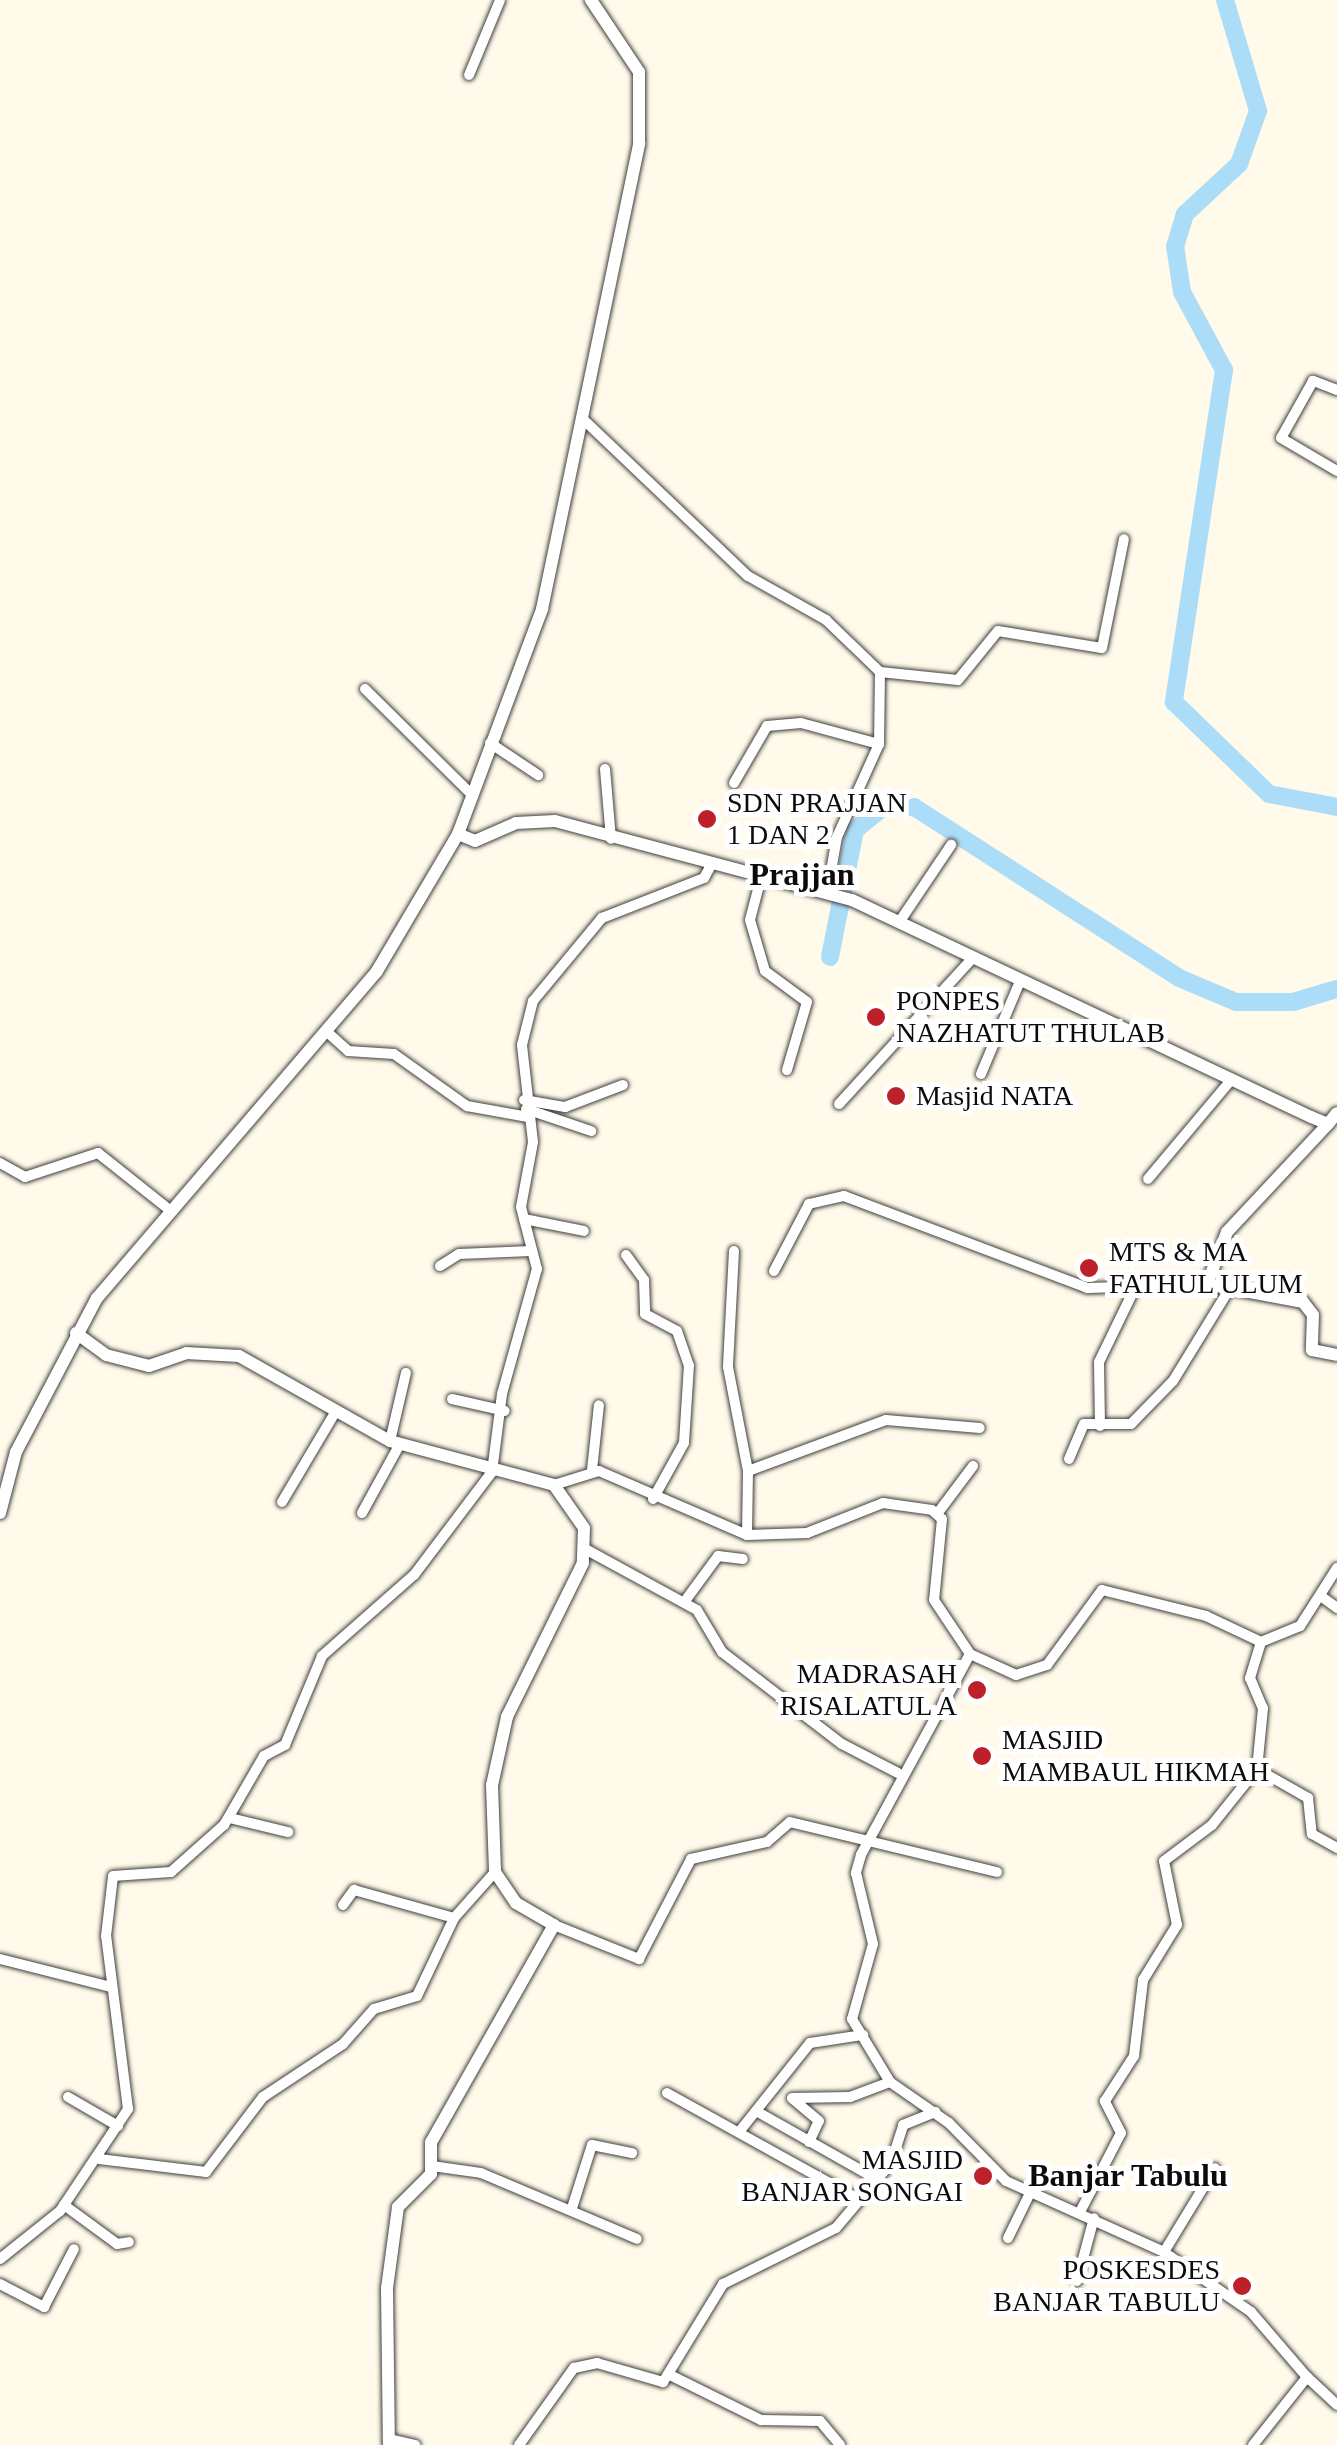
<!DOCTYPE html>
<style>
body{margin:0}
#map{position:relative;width:1337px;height:2445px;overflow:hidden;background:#fffae9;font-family:"Times New Roman",serif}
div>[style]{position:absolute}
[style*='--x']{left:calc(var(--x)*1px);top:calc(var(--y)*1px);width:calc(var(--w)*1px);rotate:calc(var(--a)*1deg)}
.river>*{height:18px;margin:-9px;padding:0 9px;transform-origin:9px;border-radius:9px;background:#acddf8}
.roads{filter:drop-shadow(0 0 2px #3e3e3e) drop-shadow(0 0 2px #3e3e3e)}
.minor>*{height:10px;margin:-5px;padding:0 5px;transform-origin:5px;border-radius:5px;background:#fff}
.tertiary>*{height:12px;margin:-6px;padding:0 6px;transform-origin:6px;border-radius:6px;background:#fff}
.dots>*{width:28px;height:28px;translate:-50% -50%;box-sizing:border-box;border:5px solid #fff;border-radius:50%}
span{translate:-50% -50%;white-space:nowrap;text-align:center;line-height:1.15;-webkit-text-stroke:10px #fff;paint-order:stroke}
.poi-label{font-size:28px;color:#0b0b0b}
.left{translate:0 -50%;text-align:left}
.right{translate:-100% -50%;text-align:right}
.quarter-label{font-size:32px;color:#0b0b0b;font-weight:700}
</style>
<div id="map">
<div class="river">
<div style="--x:1225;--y:0;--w:116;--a:73.4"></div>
<div style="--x:1258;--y:111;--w:56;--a:109.7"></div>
<div style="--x:1239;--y:164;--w:74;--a:137.2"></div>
<div style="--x:1185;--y:214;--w:34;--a:107"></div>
<div style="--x:1175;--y:246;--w:47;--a:81.3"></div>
<div style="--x:1182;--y:292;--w:89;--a:61.7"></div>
<div style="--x:1224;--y:370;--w:336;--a:98.6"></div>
<div style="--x:1174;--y:702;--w:132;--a:44.1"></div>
<div style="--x:1269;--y:794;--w:69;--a:10.8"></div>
<div style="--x:830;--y:957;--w:129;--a:-78.9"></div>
<div style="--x:855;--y:830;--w:35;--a:-39"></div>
<div style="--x:882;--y:808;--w:32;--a:-2"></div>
<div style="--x:914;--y:807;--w:315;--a:32.8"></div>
<div style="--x:1179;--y:978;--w:62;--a:22.8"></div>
<div style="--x:1236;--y:1002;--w:57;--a:0"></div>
<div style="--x:1293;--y:1002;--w:46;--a:-16.5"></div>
</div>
<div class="roads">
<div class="minor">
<div style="--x:469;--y:75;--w:81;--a:-67.5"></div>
<div style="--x:1337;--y:390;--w:26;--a:-159"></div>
<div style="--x:1313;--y:381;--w:65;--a:119.3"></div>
<div style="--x:1281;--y:438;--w:65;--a:30.5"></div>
<div style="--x:584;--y:420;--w:226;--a:43.6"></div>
<div style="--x:748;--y:576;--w:90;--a:29.4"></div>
<div style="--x:826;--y:620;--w:75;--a:43.9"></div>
<div style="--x:880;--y:672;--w:72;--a:90.8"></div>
<div style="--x:879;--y:744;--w:102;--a:114.3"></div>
<div style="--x:837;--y:837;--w:58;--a:100"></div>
<div style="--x:880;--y:672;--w:78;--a:5.9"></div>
<div style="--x:958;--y:680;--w:63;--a:-50.8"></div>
<div style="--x:998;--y:631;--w:105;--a:9.3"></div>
<div style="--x:1102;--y:648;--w:111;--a:-78.6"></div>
<div style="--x:365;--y:689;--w:149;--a:44.7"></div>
<div style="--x:490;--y:743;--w:58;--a:33.7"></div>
<div style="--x:605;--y:769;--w:70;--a:85.1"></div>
<div style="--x:734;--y:783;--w:66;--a:-59.9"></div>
<div style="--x:767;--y:726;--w:34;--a:-5"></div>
<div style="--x:801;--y:723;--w:81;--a:15.1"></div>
<div style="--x:761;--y:878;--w:43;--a:104.7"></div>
<div style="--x:750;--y:920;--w:53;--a:73.6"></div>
<div style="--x:765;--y:971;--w:52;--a:36.4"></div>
<div style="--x:807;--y:1002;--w:71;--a:106.4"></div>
<div style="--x:900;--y:921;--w:92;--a:-56.1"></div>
<div style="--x:326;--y:1031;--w:30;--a:42"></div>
<div style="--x:348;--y:1051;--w:46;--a:3.7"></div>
<div style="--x:394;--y:1054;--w:90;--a:35.5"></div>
<div style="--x:467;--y:1106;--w:62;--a:10.2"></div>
<div style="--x:981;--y:1074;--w:101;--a:-67.2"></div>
<div style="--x:524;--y:1100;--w:42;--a:9.7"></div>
<div style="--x:565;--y:1107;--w:62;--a:-20.8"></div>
<div style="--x:839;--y:1104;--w:194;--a:-47.5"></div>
<div style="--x:526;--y:1109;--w:69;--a:18.7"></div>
<div style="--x:0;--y:1163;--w:29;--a:29"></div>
<div style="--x:25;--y:1177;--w:77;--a:-18.2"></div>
<div style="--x:98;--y:1153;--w:87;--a:38.5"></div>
<div style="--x:1148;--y:1179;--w:129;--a:-50"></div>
<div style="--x:524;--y:1219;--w:61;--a:11.3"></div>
<div style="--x:734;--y:1251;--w:116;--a:93"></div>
<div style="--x:728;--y:1367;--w:106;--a:79.1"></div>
<div style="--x:748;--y:1471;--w:64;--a:90.9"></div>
<div style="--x:626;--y:1255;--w:31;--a:54"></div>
<div style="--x:644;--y:1280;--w:34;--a:88"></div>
<div style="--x:645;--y:1314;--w:36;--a:28"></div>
<div style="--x:677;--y:1331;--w:36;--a:71"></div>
<div style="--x:689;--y:1365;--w:78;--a:93.7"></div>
<div style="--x:684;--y:1443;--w:64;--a:119"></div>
<div style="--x:440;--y:1266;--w:22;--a:-32"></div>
<div style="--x:459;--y:1254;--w:72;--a:-2.4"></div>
<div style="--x:774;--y:1271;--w:76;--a:-62.4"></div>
<div style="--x:809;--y:1204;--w:36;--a:-13"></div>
<div style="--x:844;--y:1196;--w:260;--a:20.7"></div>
<div style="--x:1087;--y:1288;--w:120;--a:-1.9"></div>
<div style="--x:452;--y:1399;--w:54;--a:12.8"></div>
<div style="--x:1100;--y:1426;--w:64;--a:-90.9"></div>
<div style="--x:1099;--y:1362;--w:80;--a:-64.1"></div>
<div style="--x:390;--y:1441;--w:70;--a:-76.8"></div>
<div style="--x:1069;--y:1459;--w:38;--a:-67"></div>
<div style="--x:1084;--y:1424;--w:47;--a:0"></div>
<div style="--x:1131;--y:1424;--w:60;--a:-45.7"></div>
<div style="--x:1173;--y:1381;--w:109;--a:-58.5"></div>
<div style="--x:592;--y:1470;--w:65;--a:-83.9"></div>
<div style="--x:748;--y:1471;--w:147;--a:-20.3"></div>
<div style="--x:886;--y:1420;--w:94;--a:4.9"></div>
<div style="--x:554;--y:1485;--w:47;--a:-17.3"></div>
<div style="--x:599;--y:1471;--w:161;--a:23.4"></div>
<div style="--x:747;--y:1535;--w:60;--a:-1.9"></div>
<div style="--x:807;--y:1533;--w:82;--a:-21.5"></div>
<div style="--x:883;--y:1503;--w:49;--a:8.1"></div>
<div style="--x:932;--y:1510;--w:13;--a:42"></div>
<div style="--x:942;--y:1519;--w:81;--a:95.6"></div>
<div style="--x:934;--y:1600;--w:65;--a:56.3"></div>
<div style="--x:970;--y:1654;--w:51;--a:24.5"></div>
<div style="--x:1016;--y:1675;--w:33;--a:-18"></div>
<div style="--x:1047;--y:1665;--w:93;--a:-53.7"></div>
<div style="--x:1102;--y:1590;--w:107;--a:14"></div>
<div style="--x:1206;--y:1616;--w:61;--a:25.3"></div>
<div style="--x:282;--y:1502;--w:100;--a:-59.3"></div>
<div style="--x:362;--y:1513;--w:79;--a:-61.2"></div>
<div style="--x:937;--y:1514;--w:60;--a:-53.1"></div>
<div style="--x:587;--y:1550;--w:125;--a:28.6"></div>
<div style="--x:697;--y:1610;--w:49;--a:59.2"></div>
<div style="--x:722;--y:1652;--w:151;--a:37.5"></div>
<div style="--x:842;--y:1744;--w:63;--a:27.4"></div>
<div style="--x:1337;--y:1568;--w:69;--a:122.5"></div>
<div style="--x:1300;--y:1626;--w:42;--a:157.7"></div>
<div style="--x:1261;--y:1642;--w:38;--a:107"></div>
<div style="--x:1250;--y:1678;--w:33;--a:67"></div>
<div style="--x:1263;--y:1708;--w:61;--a:95.6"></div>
<div style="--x:1257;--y:1769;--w:59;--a:29.6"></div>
<div style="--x:1308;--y:1798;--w:36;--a:84"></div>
<div style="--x:1312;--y:1834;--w:29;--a:29"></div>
<div style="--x:1322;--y:1597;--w:19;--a:36"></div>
<div style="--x:685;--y:1601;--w:56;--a:-53.7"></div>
<div style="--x:718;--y:1556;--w:25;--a:7"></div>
<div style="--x:970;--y:1654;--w:229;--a:118.5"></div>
<div style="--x:861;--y:1855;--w:19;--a:106"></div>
<div style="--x:856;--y:1873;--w:73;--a:76.5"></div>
<div style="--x:873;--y:1944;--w:78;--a:105.6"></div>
<div style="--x:852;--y:2019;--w:74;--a:58.9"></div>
<div style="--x:890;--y:2082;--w:72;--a:34.8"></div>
<div style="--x:949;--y:2123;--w:81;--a:45.5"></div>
<div style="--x:1006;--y:2181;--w:173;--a:24.2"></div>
<div style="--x:1164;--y:2252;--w:98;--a:-58.7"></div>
<div style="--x:230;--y:1818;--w:60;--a:13.6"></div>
<div style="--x:343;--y:1905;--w:19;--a:-54"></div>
<div style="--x:354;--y:1890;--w:104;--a:15.6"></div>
<div style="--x:554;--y:1925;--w:92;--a:21.8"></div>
<div style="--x:639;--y:1959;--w:113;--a:-62.5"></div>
<div style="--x:691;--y:1859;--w:78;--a:-12.6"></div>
<div style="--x:767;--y:1842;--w:30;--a:-41"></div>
<div style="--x:790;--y:1822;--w:213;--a:13.6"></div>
<div style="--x:0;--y:1959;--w:114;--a:14.2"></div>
<div style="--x:667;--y:2093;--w:218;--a:29"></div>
<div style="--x:68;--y:2097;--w:58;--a:30.1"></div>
<div style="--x:756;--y:2111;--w:138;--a:29.5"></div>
<div style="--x:739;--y:2132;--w:114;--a:-51.4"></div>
<div style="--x:810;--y:2043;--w:54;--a:-8.6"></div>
<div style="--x:809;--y:2142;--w:23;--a:-65"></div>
<div style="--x:819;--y:2121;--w:35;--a:-140"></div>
<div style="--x:792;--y:2098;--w:58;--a:-1"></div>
<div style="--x:850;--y:2097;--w:43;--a:-20.6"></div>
<div style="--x:99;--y:2159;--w:108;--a:6.9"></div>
<div style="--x:206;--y:2172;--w:94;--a:-52.8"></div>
<div style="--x:263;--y:2097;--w:96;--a:-33.5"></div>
<div style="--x:343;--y:2044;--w:47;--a:-48.5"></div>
<div style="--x:374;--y:2009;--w:45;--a:-16.8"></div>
<div style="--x:417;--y:1996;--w:86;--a:-64.6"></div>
<div style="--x:454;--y:1918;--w:62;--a:-48.3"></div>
<div style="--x:432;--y:2166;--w:49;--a:8.1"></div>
<div style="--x:481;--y:2173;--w:169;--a:22.9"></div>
<div style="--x:64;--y:2205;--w:66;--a:36.3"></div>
<div style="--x:117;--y:2244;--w:12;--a:-9"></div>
<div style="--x:572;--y:2208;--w:66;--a:-72.4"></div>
<div style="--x:592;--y:2145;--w:41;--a:11.3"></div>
<div style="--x:1080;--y:2212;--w:89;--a:-62.6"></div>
<div style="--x:1121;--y:2133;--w:36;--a:-117"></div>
<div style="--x:1105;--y:2101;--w:54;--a:-57.2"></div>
<div style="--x:1134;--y:2056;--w:77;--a:-83.2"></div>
<div style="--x:1143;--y:1980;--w:65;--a:-58.3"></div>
<div style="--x:1177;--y:1925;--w:65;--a:-101.5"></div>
<div style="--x:1164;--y:1861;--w:60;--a:-36.9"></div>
<div style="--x:1212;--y:1825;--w:72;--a:-51.2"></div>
<div style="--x:1008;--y:2238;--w:50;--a:-63.9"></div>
<div style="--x:1164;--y:2252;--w:106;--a:34.6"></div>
<div style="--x:1251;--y:2312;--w:86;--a:49.3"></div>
<div style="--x:0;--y:2259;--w:77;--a:-38.7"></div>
<div style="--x:60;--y:2211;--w:123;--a:-56.3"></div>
<div style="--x:128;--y:2109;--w:174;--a:-97.2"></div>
<div style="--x:106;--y:1936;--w:60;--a:-83.3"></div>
<div style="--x:113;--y:1876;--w:58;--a:-3.9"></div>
<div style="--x:171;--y:1872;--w:71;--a:-41.6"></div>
<div style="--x:224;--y:1825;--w:80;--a:-59.9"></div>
<div style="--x:264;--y:1756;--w:24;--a:-28"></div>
<div style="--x:285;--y:1745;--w:96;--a:-67.4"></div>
<div style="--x:322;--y:1656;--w:123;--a:-41.4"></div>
<div style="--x:414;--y:1575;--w:129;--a:-52.9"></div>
<div style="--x:492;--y:1472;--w:79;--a:-82.7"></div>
<div style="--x:502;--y:1394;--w:130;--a:-74.4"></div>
<div style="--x:537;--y:1269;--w:64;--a:-104.5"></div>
<div style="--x:521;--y:1207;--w:66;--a:-79.5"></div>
<div style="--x:533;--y:1142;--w:98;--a:-96.5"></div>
<div style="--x:522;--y:1045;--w:45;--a:-76"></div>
<div style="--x:533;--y:1001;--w:108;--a:-50.3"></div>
<div style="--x:602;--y:918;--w:110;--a:-21.4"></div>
<div style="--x:704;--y:878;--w:18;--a:-61"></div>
<div style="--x:1077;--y:2281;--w:65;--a:-74.9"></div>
<div style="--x:0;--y:2284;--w:50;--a:27.6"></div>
<div style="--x:44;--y:2307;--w:65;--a:-62.7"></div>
<div style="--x:670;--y:2375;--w:102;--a:26.3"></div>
<div style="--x:761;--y:2420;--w:59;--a:1"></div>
<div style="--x:820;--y:2421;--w:31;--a:50"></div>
<div style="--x:389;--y:2439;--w:27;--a:13"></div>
<div style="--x:519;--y:2445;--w:95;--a:-54.5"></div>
<div style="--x:574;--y:2368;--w:24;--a:-12"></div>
<div style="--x:597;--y:2363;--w:69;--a:16.1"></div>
<div style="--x:663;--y:2382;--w:115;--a:-58.5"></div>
<div style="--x:723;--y:2284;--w:126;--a:-26.4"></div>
<div style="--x:836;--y:2228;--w:85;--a:-49.8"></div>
<div style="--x:891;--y:2163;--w:40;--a:-72"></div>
<div style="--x:903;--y:2125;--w:35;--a:-22"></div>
<div style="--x:1253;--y:2445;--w:87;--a:-51.5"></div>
<div style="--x:1307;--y:2377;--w:41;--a:43"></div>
</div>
<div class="tertiary">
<div style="--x:458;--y:834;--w:18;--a:22"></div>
<div style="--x:475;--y:841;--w:45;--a:-23.7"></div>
<div style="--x:516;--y:823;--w:39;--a:-3"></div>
<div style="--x:555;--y:821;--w:307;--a:14.9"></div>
<div style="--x:852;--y:900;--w:508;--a:25.3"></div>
<div style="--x:1311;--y:1117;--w:18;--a:22"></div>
<div style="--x:1328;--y:1124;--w:14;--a:-51"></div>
<div style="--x:1328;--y:1124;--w:148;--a:133.1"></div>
<div style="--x:1227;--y:1232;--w:56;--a:111"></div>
<div style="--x:1207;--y:1284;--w:98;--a:10.6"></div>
<div style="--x:1303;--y:1302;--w:16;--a:52"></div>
<div style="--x:1313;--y:1315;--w:35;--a:92"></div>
<div style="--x:1312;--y:1350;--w:25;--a:11"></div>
<div style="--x:76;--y:1333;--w:37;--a:36"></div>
<div style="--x:106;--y:1355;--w:44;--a:14.3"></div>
<div style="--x:149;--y:1366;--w:39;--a:-19"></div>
<div style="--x:186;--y:1353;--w:53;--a:3.2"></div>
<div style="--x:239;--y:1356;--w:173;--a:29.4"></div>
<div style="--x:390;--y:1441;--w:170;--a:15"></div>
<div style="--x:554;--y:1485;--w:52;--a:55.1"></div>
<div style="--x:584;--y:1528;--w:35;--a:92"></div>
<div style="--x:583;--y:1563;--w:172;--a:116.3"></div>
<div style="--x:507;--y:1717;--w:70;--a:102.4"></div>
<div style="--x:492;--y:1785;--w:87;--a:88"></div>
<div style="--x:495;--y:1872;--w:37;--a:56"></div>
<div style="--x:516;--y:1903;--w:44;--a:30.1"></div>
<div style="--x:554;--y:1925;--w:249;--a:119.5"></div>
<div style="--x:431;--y:2142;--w:32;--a:90"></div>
<div style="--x:431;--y:2174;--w:47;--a:135"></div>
<div style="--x:398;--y:2207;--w:82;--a:97.7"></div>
<div style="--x:387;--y:2288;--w:157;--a:89.3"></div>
<div style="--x:0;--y:1513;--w:63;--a:-75.3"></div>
<div style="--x:16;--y:1452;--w:174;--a:-62.3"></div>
<div style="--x:97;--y:1298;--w:430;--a:-49.4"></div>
<div style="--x:377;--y:971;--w:159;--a:-59.4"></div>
<div style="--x:458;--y:834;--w:240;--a:-69.5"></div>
<div style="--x:542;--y:609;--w:476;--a:-78.2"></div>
<div style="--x:639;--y:143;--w:71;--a:-90"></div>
<div style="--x:639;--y:72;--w:87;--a:-123.7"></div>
</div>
</div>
<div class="dots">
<div style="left:707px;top:819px;background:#be202a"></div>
<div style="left:876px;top:1017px;background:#be202a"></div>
<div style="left:896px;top:1096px;background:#be202a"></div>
<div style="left:1089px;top:1268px;background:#be202a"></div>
<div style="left:977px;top:1690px;background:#be202a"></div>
<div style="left:982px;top:1756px;background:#be202a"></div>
<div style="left:983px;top:2176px;background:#be202a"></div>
<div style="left:1242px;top:2286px;background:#be202a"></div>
</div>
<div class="poi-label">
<span class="left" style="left:727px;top:819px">SDN PRAJJAN<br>1 DAN 2</span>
<span class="left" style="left:896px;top:1017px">PONPES<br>NAZHATUT THULAB</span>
<span class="left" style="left:916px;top:1096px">Masjid NATA</span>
<span class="left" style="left:1109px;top:1268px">MTS &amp; MA<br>FATHUL ULUM</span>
<span class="right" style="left:957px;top:1690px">MADRASAH<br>RISALATUL A</span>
<span class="left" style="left:1002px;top:1756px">MASJID<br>MAMBAUL HIKMAH</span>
<span class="right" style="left:963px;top:2176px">MASJID<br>BANJAR SONGAI</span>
<span class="right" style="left:1220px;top:2286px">POSKESDES<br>BANJAR TABULU</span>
</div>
<div class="quarter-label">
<span style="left:802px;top:874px">Prajjan</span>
<span style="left:1128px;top:2175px">Banjar Tabulu</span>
</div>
</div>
